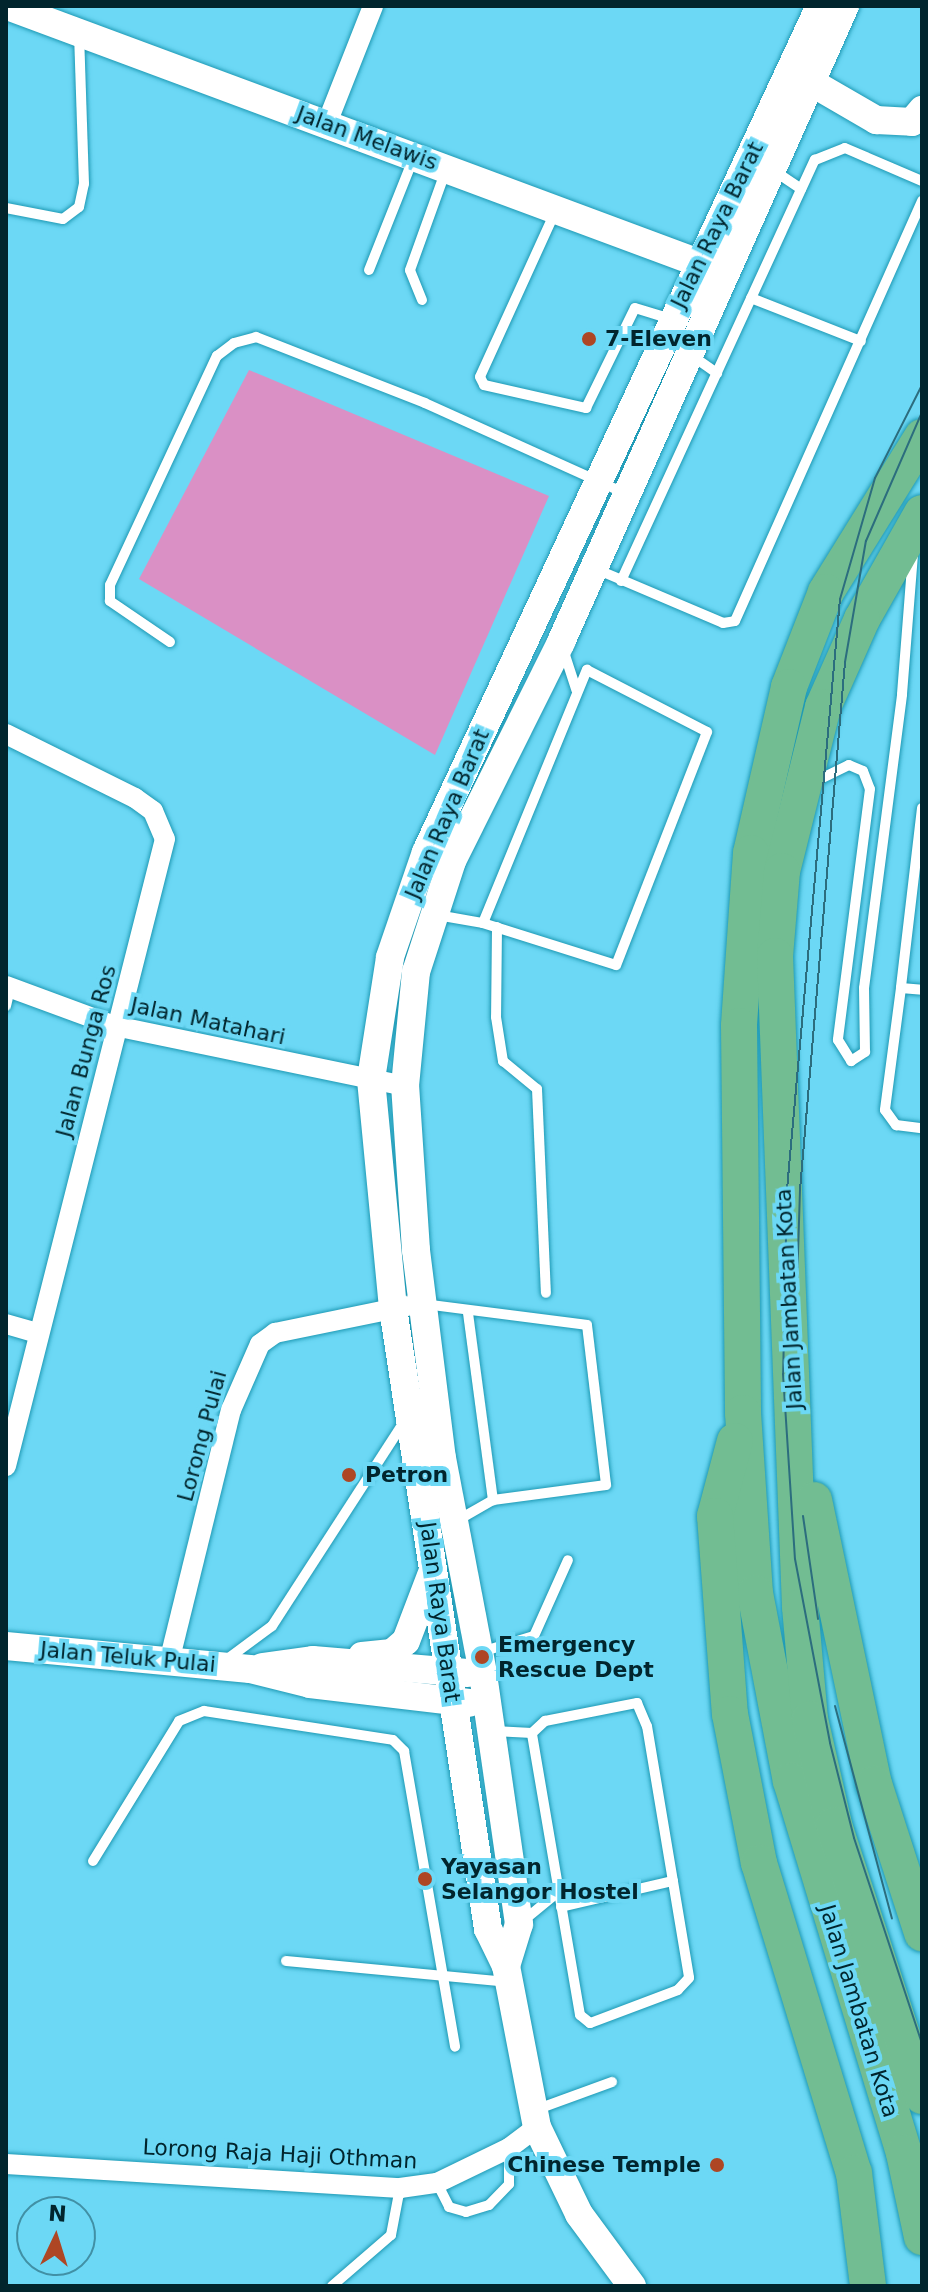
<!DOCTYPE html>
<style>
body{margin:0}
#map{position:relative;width:928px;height:2292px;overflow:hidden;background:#6cd8f5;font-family:"DejaVu Sans",sans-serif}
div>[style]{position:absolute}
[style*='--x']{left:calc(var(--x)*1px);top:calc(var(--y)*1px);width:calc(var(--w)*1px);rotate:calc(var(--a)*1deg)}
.green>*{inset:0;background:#da90c5}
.roads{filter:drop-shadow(0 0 2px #1e99b4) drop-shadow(0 0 2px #1e99b4)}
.lane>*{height:10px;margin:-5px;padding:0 5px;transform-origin:5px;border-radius:5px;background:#fff}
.street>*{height:20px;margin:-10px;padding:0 10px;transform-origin:10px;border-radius:10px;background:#fff}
.secondary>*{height:28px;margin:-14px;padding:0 14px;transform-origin:14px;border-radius:14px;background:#fff}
.highway>*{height:36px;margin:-18px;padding:0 18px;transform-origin:18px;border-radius:18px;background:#72bd92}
.tram>*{height:2px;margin:-1px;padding:0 1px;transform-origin:1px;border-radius:1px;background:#2c6d7e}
.dots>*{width:22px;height:22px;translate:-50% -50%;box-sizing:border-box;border:4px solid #6cd8f5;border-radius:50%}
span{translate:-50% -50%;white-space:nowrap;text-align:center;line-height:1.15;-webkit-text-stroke:8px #6cd8f5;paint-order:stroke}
.street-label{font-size:22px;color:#01252d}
.poi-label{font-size:22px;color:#01252d;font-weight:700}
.left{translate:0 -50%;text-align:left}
.right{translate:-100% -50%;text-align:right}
.frame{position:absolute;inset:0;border:8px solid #01252d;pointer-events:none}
.north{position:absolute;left:16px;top:2196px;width:80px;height:80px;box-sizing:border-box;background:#6cd8f5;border:2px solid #4190a5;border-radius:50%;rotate:4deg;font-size:22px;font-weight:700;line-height:32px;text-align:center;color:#01252d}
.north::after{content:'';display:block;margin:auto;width:28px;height:36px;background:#ae4624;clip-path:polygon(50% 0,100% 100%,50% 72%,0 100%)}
</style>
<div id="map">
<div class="green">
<div style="clip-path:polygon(249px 370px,549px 496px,435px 755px,139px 579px)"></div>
</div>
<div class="roads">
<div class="lane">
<div style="--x:773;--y:170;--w:34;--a:34"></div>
<div style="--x:6;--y:208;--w:58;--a:10.9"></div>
<div style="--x:63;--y:219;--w:20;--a:-37"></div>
<div style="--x:79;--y:207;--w:24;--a:-78"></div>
<div style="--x:84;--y:184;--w:150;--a:-91.9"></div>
<div style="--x:556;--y:210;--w:183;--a:114.5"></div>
<div style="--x:480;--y:377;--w:9;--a:63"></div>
<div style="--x:484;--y:385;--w:105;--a:12.7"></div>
<div style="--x:586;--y:408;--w:111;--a:-63.9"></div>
<div style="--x:635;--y:308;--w:38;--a:17"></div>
<div style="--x:369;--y:270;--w:122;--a:-68.3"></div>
<div style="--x:751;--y:298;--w:118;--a:21.4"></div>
<div style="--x:422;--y:300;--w:32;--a:-112"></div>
<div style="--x:410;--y:270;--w:106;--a:-70.2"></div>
<div style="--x:691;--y:355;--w:32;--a:35"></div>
<div style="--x:596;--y:569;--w:138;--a:23"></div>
<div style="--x:723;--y:623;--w:12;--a:-9"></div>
<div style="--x:735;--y:621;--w:460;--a:-66"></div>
<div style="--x:621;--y:581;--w:464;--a:-65.3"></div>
<div style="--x:815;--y:160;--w:32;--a:-22"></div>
<div style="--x:845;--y:148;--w:84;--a:23.2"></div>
<div style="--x:170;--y:642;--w:73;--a:-145.7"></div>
<div style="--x:110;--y:601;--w:16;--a:-90"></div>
<div style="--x:110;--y:585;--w:253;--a:-65"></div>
<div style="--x:217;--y:356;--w:21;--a:-37"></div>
<div style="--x:234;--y:343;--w:23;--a:-15"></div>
<div style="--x:256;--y:337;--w:181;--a:21.3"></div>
<div style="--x:425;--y:403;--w:218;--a:24.3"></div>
<div style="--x:564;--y:652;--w:40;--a:72"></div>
<div style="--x:587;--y:670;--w:135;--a:27.3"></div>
<div style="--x:707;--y:732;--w:250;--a:111.3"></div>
<div style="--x:616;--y:965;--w:139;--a:-162.5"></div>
<div style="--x:483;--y:923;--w:274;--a:-67.7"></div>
<div style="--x:812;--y:783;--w:41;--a:-25.9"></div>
<div style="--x:849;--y:765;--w:15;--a:23"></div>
<div style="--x:863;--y:771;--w:19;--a:69"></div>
<div style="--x:870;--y:789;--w:253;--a:97.3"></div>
<div style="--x:838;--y:1040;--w:25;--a:58"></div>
<div style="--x:851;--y:1061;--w:17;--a:-33"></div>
<div style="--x:865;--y:1052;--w:64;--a:-90.9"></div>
<div style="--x:864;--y:988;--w:296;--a:-82.6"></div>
<div style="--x:902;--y:694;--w:139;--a:-85.5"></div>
<div style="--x:922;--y:808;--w:181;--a:96.7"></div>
<div style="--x:901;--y:988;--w:21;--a:5"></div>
<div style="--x:437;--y:915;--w:47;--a:9.9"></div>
<div style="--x:497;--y:927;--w:90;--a:90.6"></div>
<div style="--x:496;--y:1017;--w:45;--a:81"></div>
<div style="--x:503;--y:1061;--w:44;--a:39.5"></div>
<div style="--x:537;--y:1089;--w:204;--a:87.5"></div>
<div style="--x:901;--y:988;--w:123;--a:97.5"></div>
<div style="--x:885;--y:1110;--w:19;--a:54"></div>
<div style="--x:896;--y:1125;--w:26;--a:7"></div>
<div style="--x:6;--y:1006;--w:18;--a:-77"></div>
<div style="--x:424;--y:1304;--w:164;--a:7.3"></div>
<div style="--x:587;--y:1325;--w:161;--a:83.2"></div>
<div style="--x:606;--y:1485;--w:114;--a:172.4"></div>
<div style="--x:493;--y:1500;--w:40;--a:150.3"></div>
<div style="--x:468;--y:1313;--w:189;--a:82.4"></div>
<div style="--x:481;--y:1652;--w:55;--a:-16.8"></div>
<div style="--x:534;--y:1636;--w:83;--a:-65.9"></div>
<div style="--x:226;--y:1660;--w:57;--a:-36.5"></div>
<div style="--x:272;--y:1626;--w:243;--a:-57.1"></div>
<div style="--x:637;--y:1703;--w:25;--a:67"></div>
<div style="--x:647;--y:1726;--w:255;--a:80.5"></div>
<div style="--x:689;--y:1978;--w:16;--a:133"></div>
<div style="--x:678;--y:1990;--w:94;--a:159.4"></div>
<div style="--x:590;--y:2023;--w:13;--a:-141"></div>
<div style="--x:580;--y:2015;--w:286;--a:-99.7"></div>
<div style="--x:532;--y:1733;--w:18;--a:-43"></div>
<div style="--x:545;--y:1721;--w:94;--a:-11.1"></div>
<div style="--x:494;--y:1731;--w:38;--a:3"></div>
<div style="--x:93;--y:1861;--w:164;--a:-58.4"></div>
<div style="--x:179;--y:1721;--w:27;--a:-22"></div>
<div style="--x:204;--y:1711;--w:191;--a:8.7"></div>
<div style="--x:393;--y:1740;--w:16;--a:45"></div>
<div style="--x:404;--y:1751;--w:300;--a:80.2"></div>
<div style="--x:561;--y:1907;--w:115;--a:-13.1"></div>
<div style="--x:523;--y:1921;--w:45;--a:-39.6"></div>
<div style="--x:286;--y:1961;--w:222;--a:5.4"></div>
<div style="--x:535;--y:2110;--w:82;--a:-20"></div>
<div style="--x:437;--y:2183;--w:27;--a:63"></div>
<div style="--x:449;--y:2207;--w:18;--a:16"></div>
<div style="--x:466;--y:2212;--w:24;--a:-17"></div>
<div style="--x:489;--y:2205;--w:29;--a:-46"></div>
<div style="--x:509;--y:2184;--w:36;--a:-90"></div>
<div style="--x:332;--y:2286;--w:78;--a:-40.8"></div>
<div style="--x:391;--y:2235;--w:48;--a:-79.2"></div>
</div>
<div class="street">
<div style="--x:327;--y:123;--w:126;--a:-68.5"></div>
<div style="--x:6;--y:734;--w:144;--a:26.4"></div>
<div style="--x:135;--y:798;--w:22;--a:36"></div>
<div style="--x:153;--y:811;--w:30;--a:67"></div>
<div style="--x:165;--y:839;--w:647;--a:104.23"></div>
<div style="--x:6;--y:986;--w:116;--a:20.2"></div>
<div style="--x:115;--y:1026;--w:296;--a:11.7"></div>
<div style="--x:6;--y:1324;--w:33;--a:16"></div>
<div style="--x:169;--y:1662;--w:260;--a:-76.2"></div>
<div style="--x:231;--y:1410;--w:72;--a:-66.3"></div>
<div style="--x:260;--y:1344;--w:19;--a:-36"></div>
<div style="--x:275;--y:1333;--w:135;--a:-11.6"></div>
<div style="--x:6;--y:2164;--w:395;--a:3.5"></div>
<div style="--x:400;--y:2188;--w:37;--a:-8"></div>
<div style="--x:437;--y:2183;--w:80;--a:-25.9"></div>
<div style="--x:509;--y:2148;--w:35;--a:-37"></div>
</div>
<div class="secondary">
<div style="--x:7;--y:6;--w:755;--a:20.38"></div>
<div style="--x:795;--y:73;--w:94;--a:30.1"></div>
<div style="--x:876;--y:120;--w:36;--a:3"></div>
<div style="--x:912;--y:122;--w:16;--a:-50"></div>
<div style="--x:6;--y:1646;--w:245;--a:5.4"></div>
<div style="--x:250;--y:1669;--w:62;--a:14"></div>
<div style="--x:310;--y:1684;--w:160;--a:6.8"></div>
<div style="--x:362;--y:1656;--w:30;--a:-6"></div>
<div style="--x:392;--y:1653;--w:18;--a:-41"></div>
<div style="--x:406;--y:1641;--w:73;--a:-69.1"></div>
<div style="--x:262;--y:1667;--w:51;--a:-7.8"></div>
<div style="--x:313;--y:1660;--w:155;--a:4.8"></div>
<div style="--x:506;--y:1966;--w:44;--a:-72.8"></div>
<div style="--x:519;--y:1924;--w:254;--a:-98.2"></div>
<div style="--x:483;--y:1673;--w:218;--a:-100.8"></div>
<div style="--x:442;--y:1459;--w:211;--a:-97.1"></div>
<div style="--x:416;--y:1250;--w:164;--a:-93.8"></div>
<div style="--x:405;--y:1086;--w:115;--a:-84.5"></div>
<div style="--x:416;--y:972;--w:117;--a:-72"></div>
<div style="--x:452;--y:861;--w:245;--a:-63.5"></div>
<div style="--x:561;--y:642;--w:697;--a:-65.94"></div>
<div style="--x:632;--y:2286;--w:89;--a:-126.4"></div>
<div style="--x:579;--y:2214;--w:97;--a:-115.8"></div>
<div style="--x:537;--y:2127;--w:164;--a:-100.9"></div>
<div style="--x:506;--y:1966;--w:41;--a:-115.9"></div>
<div style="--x:488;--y:1929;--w:628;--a:-98.7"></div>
<div style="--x:393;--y:1308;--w:230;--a:-95.5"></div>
<div style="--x:371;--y:1079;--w:123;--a:-81.1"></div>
<div style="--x:390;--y:957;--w:111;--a:-71.1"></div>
<div style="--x:426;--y:852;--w:933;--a:-65.03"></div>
</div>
<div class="highway">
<div style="--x:922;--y:437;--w:182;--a:121.8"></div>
<div style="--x:826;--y:592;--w:102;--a:111.3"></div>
<div style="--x:789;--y:687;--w:170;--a:102.9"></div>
<div style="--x:751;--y:853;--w:173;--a:94"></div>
<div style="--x:739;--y:1026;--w:387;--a:89.4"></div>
<div style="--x:743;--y:1413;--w:180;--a:86.2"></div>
<div style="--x:755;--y:1593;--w:191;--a:79.2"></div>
<div style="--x:791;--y:1781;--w:389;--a:73.1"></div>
<div style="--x:904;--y:2153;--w:86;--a:77.9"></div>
<div style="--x:922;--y:513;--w:122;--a:119.5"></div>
<div style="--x:862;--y:619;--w:96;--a:113.9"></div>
<div style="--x:823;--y:707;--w:169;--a:104"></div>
<div style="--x:782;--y:871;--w:85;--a:94.7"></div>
<div style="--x:775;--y:956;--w:651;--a:87.8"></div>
<div style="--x:800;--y:1607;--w:112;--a:84.9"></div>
<div style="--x:810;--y:1719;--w:109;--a:77.2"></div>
<div style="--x:834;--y:1825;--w:285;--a:72"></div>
<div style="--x:735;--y:1441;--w:78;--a:104.9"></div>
<div style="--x:715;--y:1516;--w:199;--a:85.7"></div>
<div style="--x:730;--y:1714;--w:152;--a:79"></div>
<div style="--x:759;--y:1863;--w:324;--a:73"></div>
<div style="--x:854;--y:2173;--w:114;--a:82.9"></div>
<div style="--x:814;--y:1500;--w:290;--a:78.1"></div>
<div style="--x:874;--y:1784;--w:157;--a:72.1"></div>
</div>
</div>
<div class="tram">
<div style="--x:922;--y:385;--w:104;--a:116.8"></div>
<div style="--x:875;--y:478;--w:126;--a:106.1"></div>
<div style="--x:840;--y:599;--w:592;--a:95.13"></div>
<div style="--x:787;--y:1189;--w:185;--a:91.2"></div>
<div style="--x:783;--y:1374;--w:185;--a:86.3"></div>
<div style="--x:795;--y:1559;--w:187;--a:79.2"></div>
<div style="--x:830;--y:1743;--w:98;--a:75.8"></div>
<div style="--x:854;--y:1838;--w:217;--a:71.7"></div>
<div style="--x:795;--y:1349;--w:159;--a:-88.2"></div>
<div style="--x:800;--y:1190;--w:530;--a:-85.13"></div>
<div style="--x:845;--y:662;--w:123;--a:-80.2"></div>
<div style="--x:866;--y:541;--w:141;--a:-66.5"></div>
<div style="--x:803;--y:1516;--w:104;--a:81.7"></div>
<div style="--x:835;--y:1706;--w:220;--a:75"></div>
</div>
<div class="dots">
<div style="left:589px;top:339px;background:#ae4624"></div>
<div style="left:349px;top:1475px;background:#ae4624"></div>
<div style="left:482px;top:1657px;background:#ae4624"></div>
<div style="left:425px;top:1879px;background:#ae4624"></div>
<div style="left:717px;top:2165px;background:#ae4624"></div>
</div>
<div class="street-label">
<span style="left:367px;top:138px;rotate:20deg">Jalan Melawis</span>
<span style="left:717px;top:225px;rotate:-64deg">Jalan Raya Barat</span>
<span style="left:447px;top:814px;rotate:-67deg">Jalan Raya Barat</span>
<span style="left:208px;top:1021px;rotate:12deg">Jalan Matahari</span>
<span style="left:86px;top:1051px;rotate:-75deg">Jalan Bunga Ros</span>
<span style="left:789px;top:1299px;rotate:-93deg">Jalan Jambatan Kota</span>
<span style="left:202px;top:1436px;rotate:-75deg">Lorong Pulai</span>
<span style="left:440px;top:1612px;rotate:82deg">Jalan Raya Barat</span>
<span style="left:128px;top:1657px;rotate:5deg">Jalan Teluk Pulai</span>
<span style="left:859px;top:2011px;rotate:73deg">Jalan Jambatan Kota</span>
<span style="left:280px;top:2154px;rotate:3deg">Lorong Raja Haji Othman</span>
</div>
<div class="poi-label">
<span class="left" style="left:605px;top:339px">7-Eleven</span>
<span class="left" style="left:365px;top:1475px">Petron</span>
<span class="left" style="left:498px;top:1657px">Emergency<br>Rescue Dept</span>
<span class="left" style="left:441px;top:1879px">Yayasan<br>Selangor Hostel</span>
<span class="right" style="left:701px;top:2165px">Chinese Temple</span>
</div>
<div class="frame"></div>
<div class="north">N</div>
</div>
